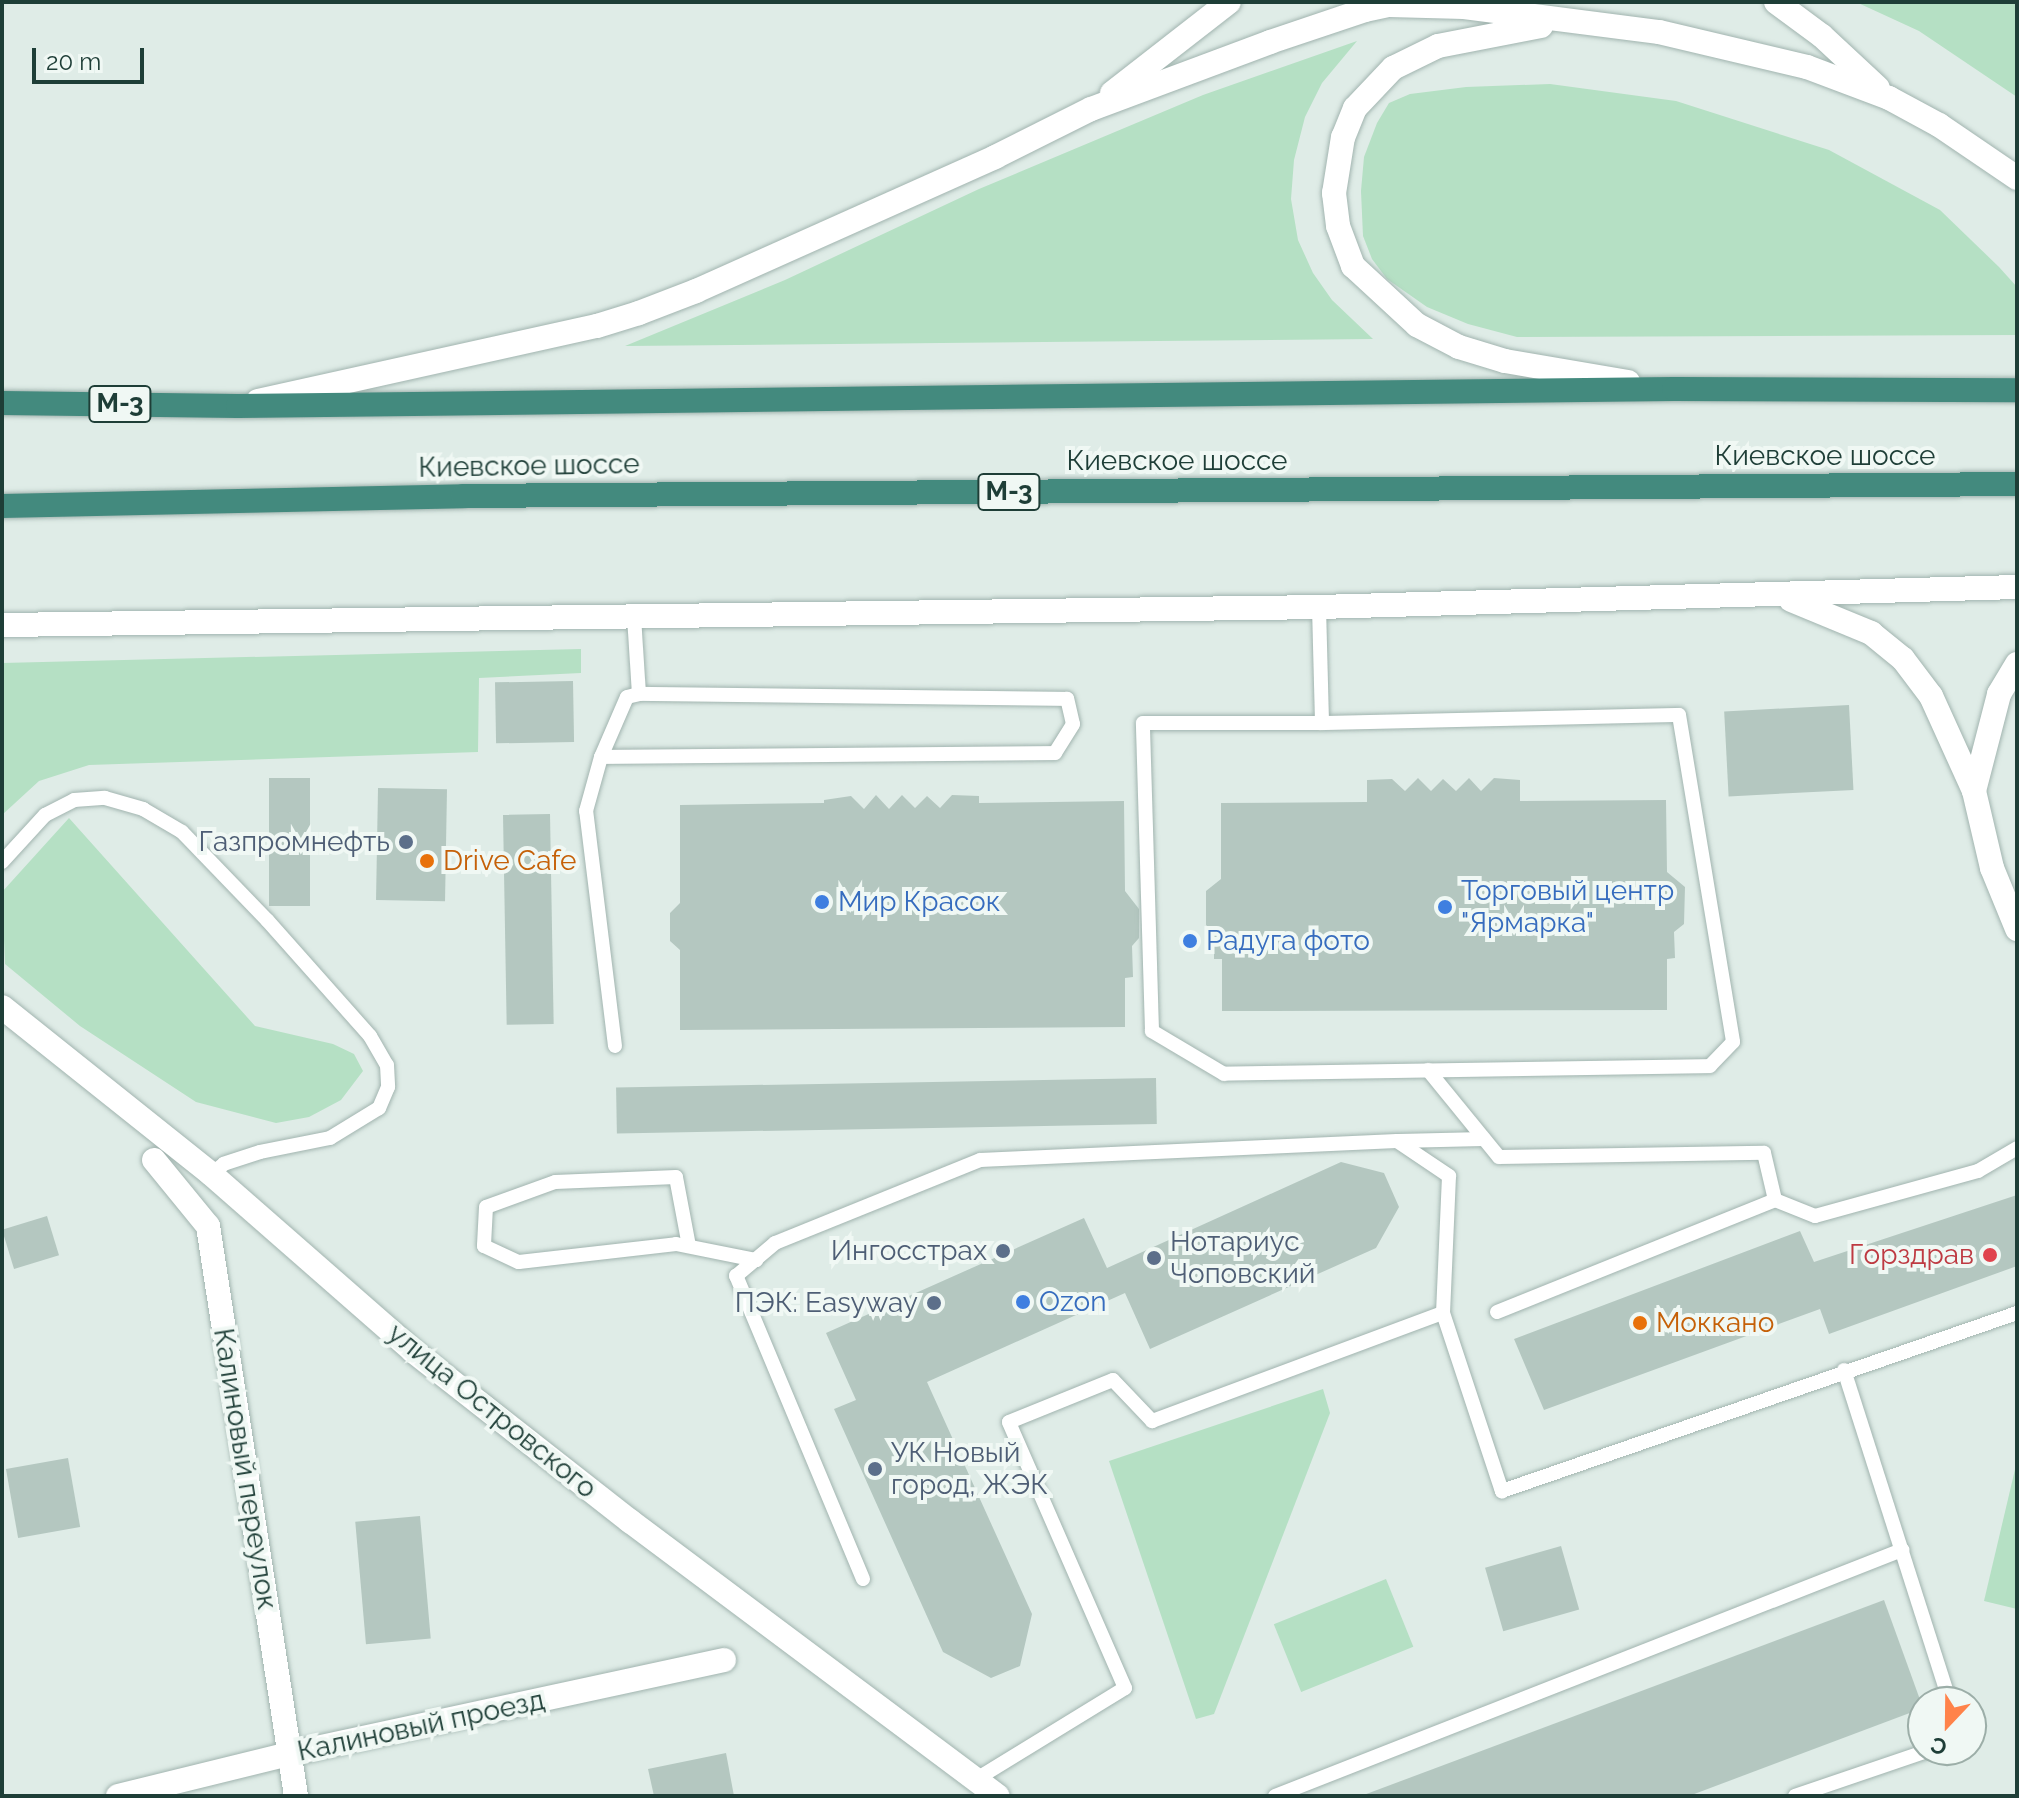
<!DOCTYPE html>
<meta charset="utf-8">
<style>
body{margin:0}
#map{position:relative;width:2019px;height:1798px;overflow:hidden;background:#dfece7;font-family:Raleway,sans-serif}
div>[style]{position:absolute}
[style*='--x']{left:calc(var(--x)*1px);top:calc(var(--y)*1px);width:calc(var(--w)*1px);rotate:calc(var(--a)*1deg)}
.green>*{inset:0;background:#b5e0c4;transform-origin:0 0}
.building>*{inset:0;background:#b4c7c0;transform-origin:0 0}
.roads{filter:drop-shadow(0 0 2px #a1b4af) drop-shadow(0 0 2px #a1b4af)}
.service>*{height:14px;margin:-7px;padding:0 7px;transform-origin:7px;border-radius:7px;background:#fff}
.minor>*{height:24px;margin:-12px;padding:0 12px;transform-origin:12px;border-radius:12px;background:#fff}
.tertiary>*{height:24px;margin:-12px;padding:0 12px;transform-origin:12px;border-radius:12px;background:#fff}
.secondary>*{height:24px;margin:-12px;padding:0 12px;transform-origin:12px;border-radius:12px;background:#fff}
.trunk>*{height:24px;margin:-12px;padding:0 12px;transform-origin:12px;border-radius:12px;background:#438a7e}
.dots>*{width:22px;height:22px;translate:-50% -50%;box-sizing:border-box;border:4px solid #f0f8f4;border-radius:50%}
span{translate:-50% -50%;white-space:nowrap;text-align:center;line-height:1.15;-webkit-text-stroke:8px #f0f8f4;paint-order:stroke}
.shield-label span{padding:2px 6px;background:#f0f8f4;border:2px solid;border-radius:6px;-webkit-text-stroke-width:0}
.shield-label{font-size:26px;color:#1e3e37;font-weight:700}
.street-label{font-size:28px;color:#1e3e37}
.service-label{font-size:28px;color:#4e5e75}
.right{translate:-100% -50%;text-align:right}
.left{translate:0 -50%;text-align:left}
.food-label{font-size:28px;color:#c56008}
.shop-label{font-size:28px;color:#366cbe}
.health-label{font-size:28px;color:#be3a42}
.frame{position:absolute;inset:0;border:4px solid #1e3e37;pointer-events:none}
.north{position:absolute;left:1907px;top:1686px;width:80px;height:80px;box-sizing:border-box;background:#f0f8f4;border:2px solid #9caea8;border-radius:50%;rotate:202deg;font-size:22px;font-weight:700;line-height:32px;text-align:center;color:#1e3e37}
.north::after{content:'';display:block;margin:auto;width:28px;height:36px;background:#ff834a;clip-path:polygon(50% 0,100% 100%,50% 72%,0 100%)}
.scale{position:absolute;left:32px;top:48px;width:112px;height:36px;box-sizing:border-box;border:4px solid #1e3e37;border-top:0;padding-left:10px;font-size:24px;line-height:28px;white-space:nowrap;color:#1e3e37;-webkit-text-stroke:6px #f0f8f4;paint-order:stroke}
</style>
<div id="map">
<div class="green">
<div style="clip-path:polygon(1856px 2px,2017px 2px,2017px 97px,1919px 31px)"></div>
<div style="clip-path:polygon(1357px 41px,1322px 83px,1305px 117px,1294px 160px,1291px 199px,1298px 240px,1313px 273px,1332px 300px,1373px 339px,625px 346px,785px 280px,979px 189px,1203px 95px)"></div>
<div style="clip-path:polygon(1550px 84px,1676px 101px,1829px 150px,1940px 210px,1999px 267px,2017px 287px,2017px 335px,1517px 337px,1468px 324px,1427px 307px,1387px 279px,1372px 259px,1363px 236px,1361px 191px,1364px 157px,1377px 123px,1389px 103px,1410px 94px,1466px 87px)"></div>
<div style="clip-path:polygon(581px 649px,581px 673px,479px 678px,478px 752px,89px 765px,39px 781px,2px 815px,2px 663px)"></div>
<div style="clip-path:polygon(69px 818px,255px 1026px,333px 1044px,354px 1054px,363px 1071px,341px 1100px,309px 1117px,276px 1123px,196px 1102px,80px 1026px,5px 964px,2px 892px)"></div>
<div style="clip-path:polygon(1323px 1389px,1330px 1413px,1214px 1714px,1196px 1719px,1109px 1461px)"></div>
<div style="clip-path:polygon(2017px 1461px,2017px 1609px,1984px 1601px)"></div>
<div style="left:1386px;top:1579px;width:73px;height:121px;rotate:68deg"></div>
</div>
<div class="building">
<div style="left:573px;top:681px;width:61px;height:78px;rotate:89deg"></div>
<div style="left:1849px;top:705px;width:85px;height:125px;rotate:87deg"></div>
<div style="left:269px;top:778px;width:41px;height:128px"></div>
<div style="clip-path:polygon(1418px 778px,1431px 791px,1443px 779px,1456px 791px,1469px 778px,1481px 791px,1494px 778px,1520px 780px,1520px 801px,1666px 800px,1667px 872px,1685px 887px,1684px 924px,1674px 932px,1675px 958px,1667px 959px,1667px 1010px,1222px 1011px,1222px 959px,1214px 959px,1214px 932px,1206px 925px,1206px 891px,1221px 879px,1221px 803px,1367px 802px,1367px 780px,1392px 779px,1405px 791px)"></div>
<div style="left:378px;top:788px;width:69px;height:112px;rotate:1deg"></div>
<div style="clip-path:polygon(876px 795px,889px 809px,902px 795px,915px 808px,927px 796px,940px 808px,952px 795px,979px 796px,979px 803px,1124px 801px,1125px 891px,1139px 909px,1139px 938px,1132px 946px,1133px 977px,1125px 978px,1125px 1027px,680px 1030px,680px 950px,670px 941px,670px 913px,680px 903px,680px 805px,824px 803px,824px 800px,851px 796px,864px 809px)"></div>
<div style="left:550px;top:814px;width:210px;height:47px;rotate:89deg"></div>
<div style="left:1156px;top:1078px;width:46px;height:540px;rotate:89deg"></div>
<div style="clip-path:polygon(1341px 1162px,1384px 1173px,1399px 1207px,1376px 1248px,1150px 1349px,1125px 1293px,927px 1382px,1032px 1614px,1020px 1666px,991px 1678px,943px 1652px,834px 1409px,856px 1400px,826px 1333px,1084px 1218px,1107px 1268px)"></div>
<div style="clip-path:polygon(2017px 1195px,2017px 1266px,1829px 1334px,1820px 1309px,1544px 1410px,1514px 1339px,1800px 1231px,1814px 1262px)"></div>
<div style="left:47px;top:1216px;width:41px;height:47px;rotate:73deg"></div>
<div style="left:68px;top:1458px;width:70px;height:63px;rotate:80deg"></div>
<div style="left:420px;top:1516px;width:123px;height:65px;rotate:85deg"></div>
<div style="left:1561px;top:1546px;width:66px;height:79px;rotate:74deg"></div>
<div style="clip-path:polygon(1884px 1600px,1923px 1708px,1689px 1796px,1361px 1796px)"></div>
<div style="clip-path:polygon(726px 1753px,734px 1796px,654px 1796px,648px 1769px)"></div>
</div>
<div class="roads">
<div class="service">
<div style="--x:1319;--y:607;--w:116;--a:88.5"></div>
<div style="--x:1322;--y:723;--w:357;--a:-1.3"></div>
<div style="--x:1679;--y:715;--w:331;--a:80.6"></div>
<div style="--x:1733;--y:1042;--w:33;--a:134"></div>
<div style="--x:1710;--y:1066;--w:486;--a:179.1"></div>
<div style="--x:1224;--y:1074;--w:84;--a:-149.2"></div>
<div style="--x:1152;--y:1031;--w:308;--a:-91.7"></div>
<div style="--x:1143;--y:723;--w:179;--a:0"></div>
<div style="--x:601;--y:757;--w:454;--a:-0.5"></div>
<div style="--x:1055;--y:753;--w:34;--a:-58"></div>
<div style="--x:1073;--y:724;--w:26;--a:-103"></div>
<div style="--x:1067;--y:699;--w:428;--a:-179.3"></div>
<div style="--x:639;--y:694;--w:77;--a:-93.7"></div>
<div style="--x:2;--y:862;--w:64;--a:-47.5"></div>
<div style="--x:45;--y:815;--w:33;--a:-27"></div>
<div style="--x:74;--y:800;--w:31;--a:-4"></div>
<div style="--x:105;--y:798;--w:40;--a:16"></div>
<div style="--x:143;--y:809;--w:45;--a:30.5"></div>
<div style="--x:182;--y:832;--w:122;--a:46"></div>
<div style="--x:267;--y:920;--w:155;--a:48.4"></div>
<div style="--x:370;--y:1036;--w:34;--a:60"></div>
<div style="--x:387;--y:1065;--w:22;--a:87"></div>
<div style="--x:388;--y:1087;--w:23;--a:113"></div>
<div style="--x:379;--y:1108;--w:57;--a:148.5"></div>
<div style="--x:330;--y:1138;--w:71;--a:168.7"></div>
<div style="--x:260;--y:1152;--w:38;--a:162"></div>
<div style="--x:224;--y:1164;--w:16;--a:142"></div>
<div style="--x:615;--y:1046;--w:237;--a:-97"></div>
<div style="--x:586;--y:811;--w:56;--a:-74.5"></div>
<div style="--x:601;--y:757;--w:65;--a:-66.6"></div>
<div style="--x:627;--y:697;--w:12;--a:-14"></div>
<div style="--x:1428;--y:1070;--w:112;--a:50.8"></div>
<div style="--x:1499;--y:1157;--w:265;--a:-0.9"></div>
<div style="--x:1764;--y:1153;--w:48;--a:76.8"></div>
<div style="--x:1398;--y:1141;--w:86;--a:-1.3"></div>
<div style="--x:689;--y:1246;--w:70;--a:-100.7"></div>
<div style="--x:676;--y:1177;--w:121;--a:177.6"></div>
<div style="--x:555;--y:1182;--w:73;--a:160.1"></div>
<div style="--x:486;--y:1207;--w:39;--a:93"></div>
<div style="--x:484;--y:1246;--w:38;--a:25"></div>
<div style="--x:519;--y:1262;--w:158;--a:-6.5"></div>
<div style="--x:676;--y:1244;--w:82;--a:11.3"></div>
<div style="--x:1497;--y:1312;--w:300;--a:-21.9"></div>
<div style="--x:1775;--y:1200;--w:43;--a:21.8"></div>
<div style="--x:1815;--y:1216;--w:169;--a:-15.4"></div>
<div style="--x:1978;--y:1171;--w:45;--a:-30.5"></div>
<div style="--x:1844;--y:1370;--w:349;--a:72.3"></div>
<div style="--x:863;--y:1579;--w:329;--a:-112.7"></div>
<div style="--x:736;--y:1276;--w:51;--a:-40.2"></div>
<div style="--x:775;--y:1243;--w:221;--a:-22"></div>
<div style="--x:980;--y:1160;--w:417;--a:-2.6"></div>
<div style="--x:1397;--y:1141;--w:63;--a:33.9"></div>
<div style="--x:1449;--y:1176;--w:137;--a:92.5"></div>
<div style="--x:1443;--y:1313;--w:188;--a:71.7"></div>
<div style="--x:1502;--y:1491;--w:545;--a:-19.07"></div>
<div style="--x:975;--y:1780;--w:176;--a:-31.5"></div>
<div style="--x:1125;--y:1688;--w:290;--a:-113.6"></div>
<div style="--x:1009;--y:1422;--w:112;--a:-22"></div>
<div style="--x:1113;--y:1380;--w:57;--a:46.4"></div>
<div style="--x:1152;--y:1421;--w:310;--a:-20.4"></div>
<div style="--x:1275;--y:1796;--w:674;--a:-21.42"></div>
<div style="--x:1795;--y:1796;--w:143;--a:-18.8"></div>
</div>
<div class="minor">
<div style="--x:154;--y:1160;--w:85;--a:50.7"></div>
<div style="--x:208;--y:1226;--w:577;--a:81.22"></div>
<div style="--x:118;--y:1796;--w:176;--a:-13.8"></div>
<div style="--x:289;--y:1754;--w:445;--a:-12.2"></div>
</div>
<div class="tertiary">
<div style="--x:2;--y:1007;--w:268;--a:38.6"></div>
<div style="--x:211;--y:1174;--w:269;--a:41.2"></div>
<div style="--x:413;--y:1351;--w:276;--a:38.1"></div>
<div style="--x:630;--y:1521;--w:459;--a:36.8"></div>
</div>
<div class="secondary">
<div style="--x:1776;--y:2;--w:57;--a:36.5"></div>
<div style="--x:1822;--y:36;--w:76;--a:42.9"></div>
<div style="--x:1541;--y:26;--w:105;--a:169"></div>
<div style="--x:1438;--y:46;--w:50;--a:153.9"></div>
<div style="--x:1393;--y:68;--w:55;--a:133.5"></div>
<div style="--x:1355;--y:108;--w:31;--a:112"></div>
<div style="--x:1343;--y:137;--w:57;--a:99.1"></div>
<div style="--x:1334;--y:193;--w:33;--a:83"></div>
<div style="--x:1338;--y:226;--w:43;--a:69.4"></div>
<div style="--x:1353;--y:266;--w:87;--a:42.7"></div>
<div style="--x:1417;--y:325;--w:47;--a:27.6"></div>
<div style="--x:1459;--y:347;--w:48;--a:16.9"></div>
<div style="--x:1505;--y:361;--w:125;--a:9.7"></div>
<div style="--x:1112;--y:93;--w:148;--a:-37.9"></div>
<div style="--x:258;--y:401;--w:347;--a:-12.5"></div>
<div style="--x:597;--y:326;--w:44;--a:-17.2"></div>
<div style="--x:639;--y:313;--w:61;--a:-21.1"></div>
<div style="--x:696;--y:291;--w:328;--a:-24.1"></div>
<div style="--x:995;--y:157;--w:107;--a:-26.6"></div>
<div style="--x:1091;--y:109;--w:191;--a:-20.5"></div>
<div style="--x:1270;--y:42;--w:100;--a:-18.6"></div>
<div style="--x:1365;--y:10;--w:25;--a:-12"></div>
<div style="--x:1389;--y:5;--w:75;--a:1.5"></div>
<div style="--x:1464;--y:7;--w:197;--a:7.3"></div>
<div style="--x:1659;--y:32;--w:152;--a:13.3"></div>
<div style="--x:1807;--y:67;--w:88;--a:20.7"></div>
<div style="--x:1889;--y:98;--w:57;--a:28.4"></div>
<div style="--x:1939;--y:125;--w:94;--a:34.2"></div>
<div style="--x:1791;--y:600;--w:87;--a:22.4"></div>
<div style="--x:1871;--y:633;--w:41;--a:39.1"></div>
<div style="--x:1903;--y:659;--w:46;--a:52.9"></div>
<div style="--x:1931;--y:696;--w:104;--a:65.6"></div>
<div style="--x:1974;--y:791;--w:79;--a:76.8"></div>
<div style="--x:1992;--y:868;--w:66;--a:67.7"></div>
<div style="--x:2;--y:625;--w:1317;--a:-0.78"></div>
<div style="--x:1319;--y:607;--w:698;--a:-1.64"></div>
<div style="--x:1974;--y:791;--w:100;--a:-75.5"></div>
<div style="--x:1999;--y:694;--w:35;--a:-59"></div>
</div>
<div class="trunk">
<div style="--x:2;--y:403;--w:236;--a:0.7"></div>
<div style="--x:238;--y:406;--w:1436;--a:-0.68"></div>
<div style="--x:1674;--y:389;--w:343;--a:0.2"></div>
<div style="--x:2;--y:506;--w:461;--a:-1.2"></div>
<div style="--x:463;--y:496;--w:1554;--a:-0.44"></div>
</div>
</div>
<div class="dots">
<div style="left:406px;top:842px;background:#5c6f8a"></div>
<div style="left:427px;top:861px;background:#e8710a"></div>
<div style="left:822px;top:902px;background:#3f7fe0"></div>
<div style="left:1445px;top:907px;background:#3f7fe0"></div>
<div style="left:1190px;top:941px;background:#3f7fe0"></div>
<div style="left:1003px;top:1251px;background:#5c6f8a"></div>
<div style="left:1990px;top:1255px;background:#e0444e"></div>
<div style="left:1154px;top:1258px;background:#5c6f8a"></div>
<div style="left:1023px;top:1302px;background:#3f7fe0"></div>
<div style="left:934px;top:1303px;background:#5c6f8a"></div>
<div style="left:1640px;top:1323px;background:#e8710a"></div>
<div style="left:875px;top:1469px;background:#5c6f8a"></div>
</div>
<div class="shield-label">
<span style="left:120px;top:404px">М-3</span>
<span style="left:1009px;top:492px">М-3</span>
</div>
<div class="street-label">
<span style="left:1825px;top:456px">Киевское шоссе</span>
<span style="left:1177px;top:461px">Киевское шоссе</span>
<span style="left:529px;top:466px;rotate:-1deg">Киевское шоссе</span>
<span style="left:492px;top:1411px;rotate:39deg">улица Островского</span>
<span style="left:245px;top:1469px;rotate:81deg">Калиновый переулок</span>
<span style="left:421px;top:1726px;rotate:-12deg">Калиновый проезд</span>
</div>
<div class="service-label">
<span class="right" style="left:390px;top:842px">Газпромнефть</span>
<span class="left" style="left:1170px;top:1258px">Нотариус<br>Чоповский</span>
<span class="right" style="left:987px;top:1251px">Ингосстрах</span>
<span class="right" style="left:918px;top:1303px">ПЭК: Easyway</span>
<span class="left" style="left:891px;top:1469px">УК Новый<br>город, ЖЭК</span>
</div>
<div class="food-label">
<span class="left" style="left:443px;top:861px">Drive Cafe</span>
<span class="left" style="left:1656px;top:1323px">Моккано</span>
</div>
<div class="shop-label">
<span class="left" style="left:1461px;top:907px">Торговый центр<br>"Ярмарка"</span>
<span class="left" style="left:838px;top:902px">Мир Красок</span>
<span class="left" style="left:1206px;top:941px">Радуга фото</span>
<span class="left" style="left:1039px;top:1302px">Ozon</span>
</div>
<div class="health-label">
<span class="right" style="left:1974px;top:1255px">Горздрав</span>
</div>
<div class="frame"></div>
<div class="north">С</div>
<div class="scale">20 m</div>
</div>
